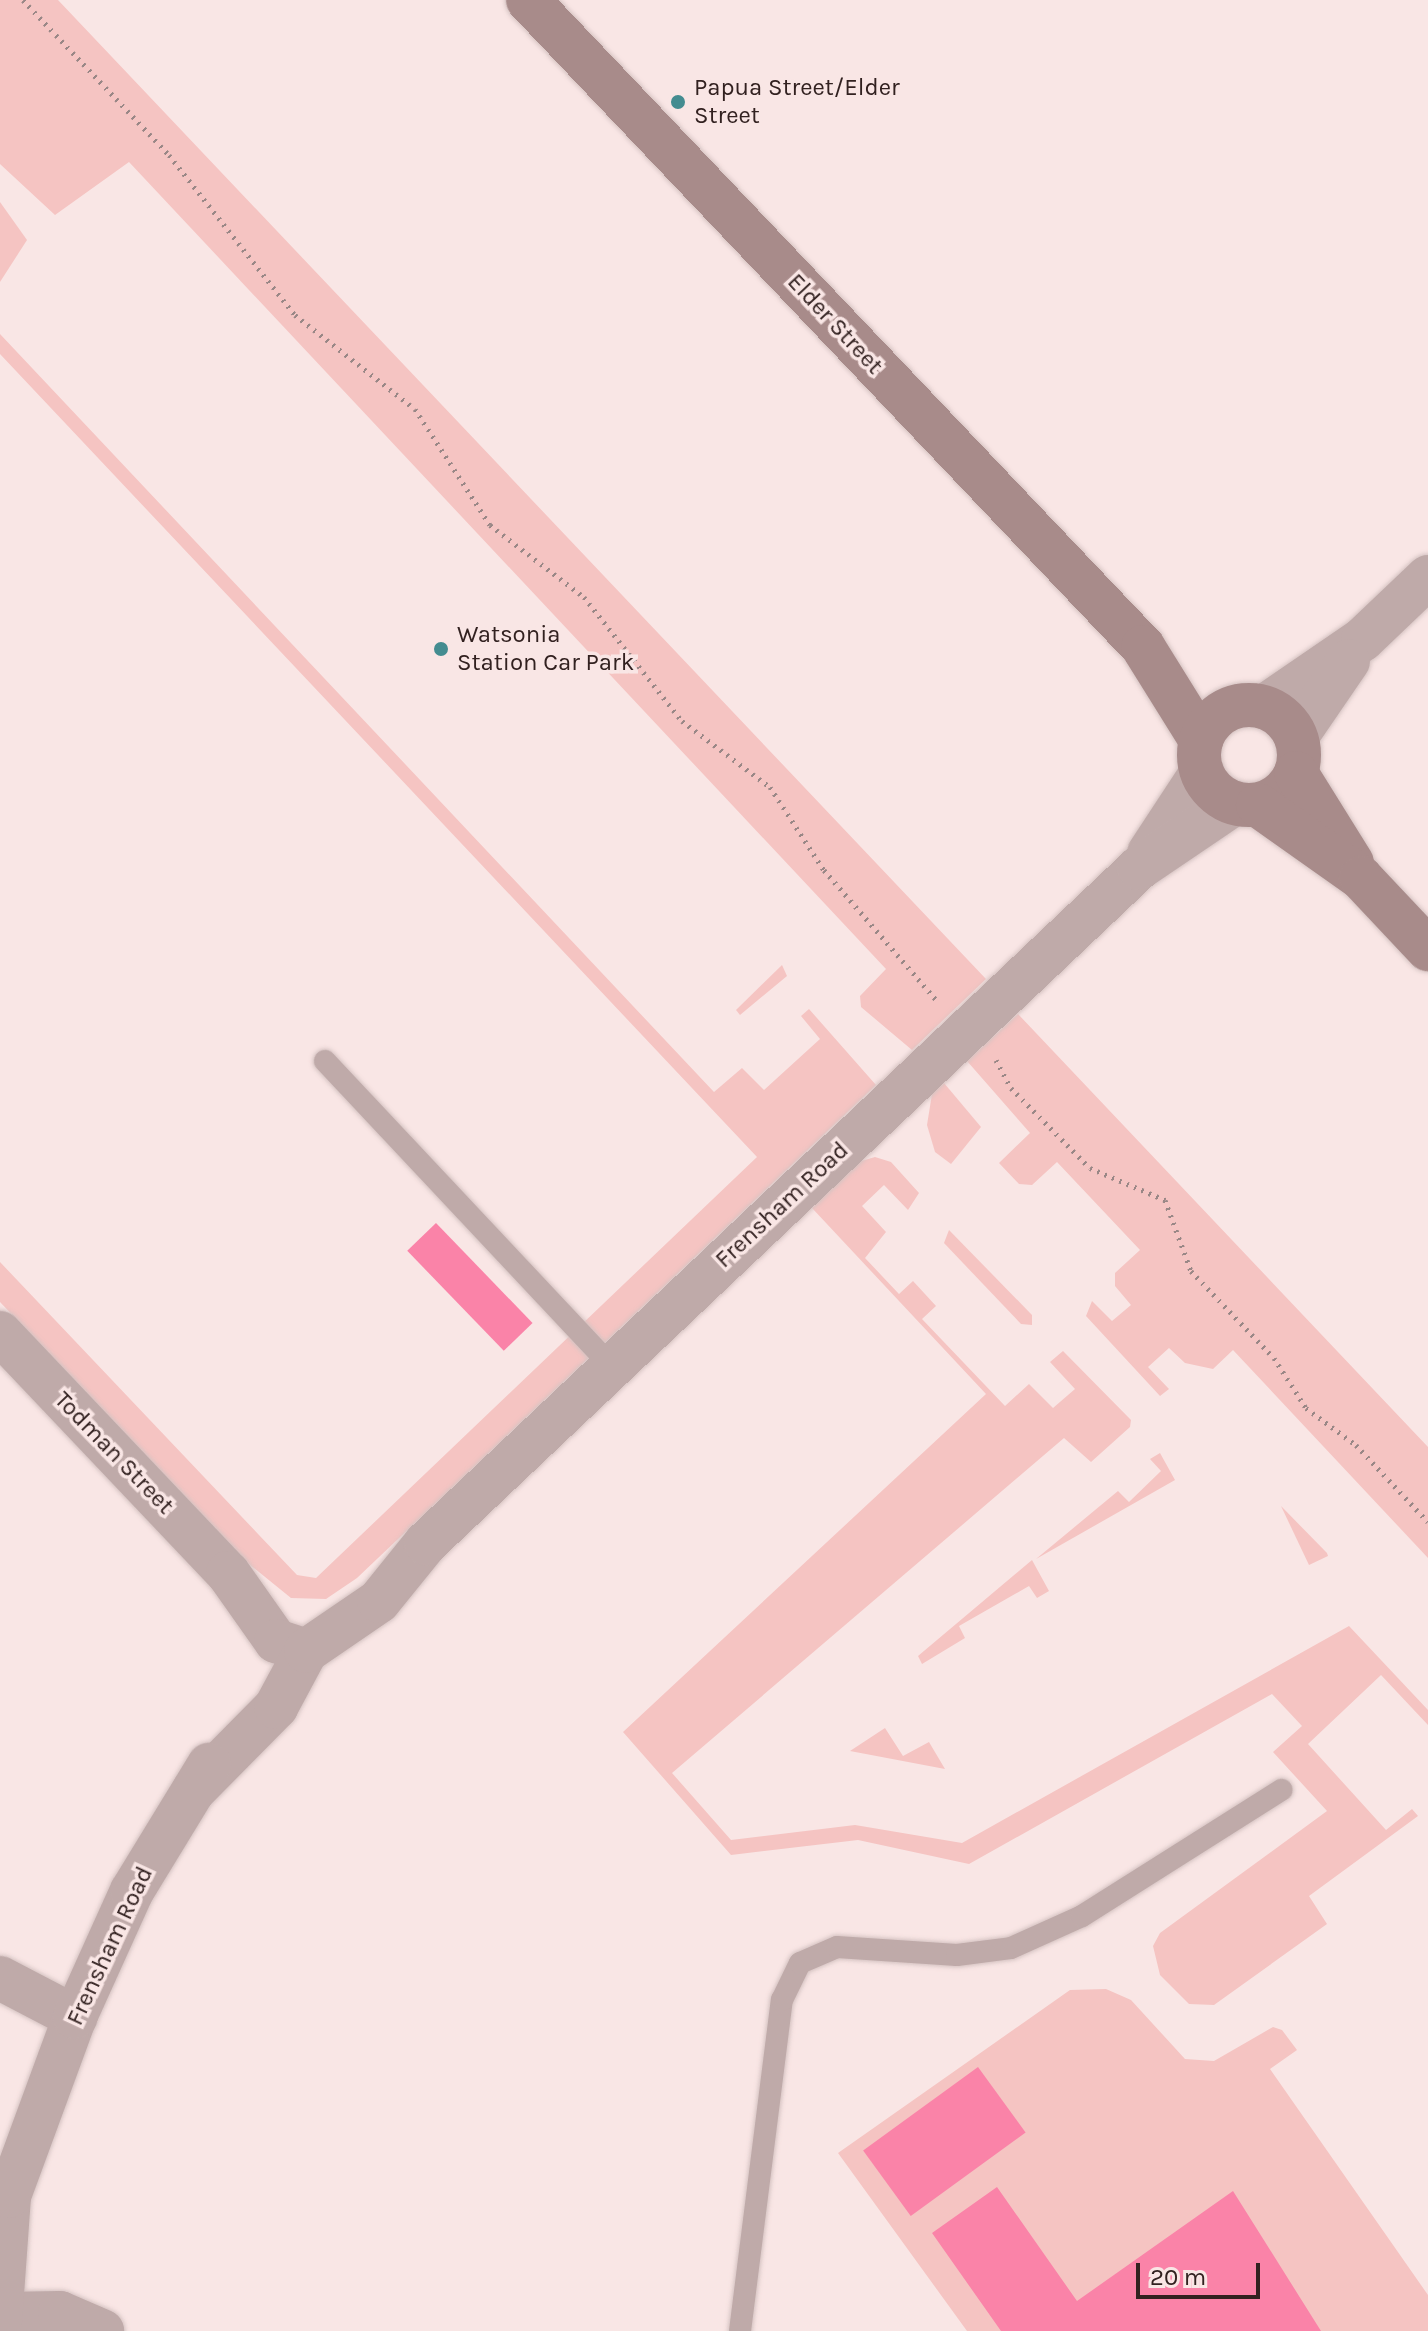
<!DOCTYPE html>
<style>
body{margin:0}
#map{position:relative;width:1428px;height:2331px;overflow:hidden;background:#f9e6e5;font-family:Karla,sans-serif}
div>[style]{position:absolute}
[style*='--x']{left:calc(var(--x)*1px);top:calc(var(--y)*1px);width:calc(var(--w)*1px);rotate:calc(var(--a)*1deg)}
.green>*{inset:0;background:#f5c4c2}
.building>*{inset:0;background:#fa83a8;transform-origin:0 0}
.path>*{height:5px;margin-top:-2.5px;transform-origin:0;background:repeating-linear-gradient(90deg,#998786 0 2px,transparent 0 8px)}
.roads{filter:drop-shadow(0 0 2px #d5c3c2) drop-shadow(0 0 2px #d5c3c2)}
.lane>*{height:22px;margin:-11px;padding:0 11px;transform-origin:11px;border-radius:11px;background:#bfaaa9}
.street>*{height:44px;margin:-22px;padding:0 22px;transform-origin:22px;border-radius:22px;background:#bfaaa9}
.secondary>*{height:44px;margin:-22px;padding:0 22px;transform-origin:22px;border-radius:22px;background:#a88b8a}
.secondary>.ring{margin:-22px;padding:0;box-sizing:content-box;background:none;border:44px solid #a88b8a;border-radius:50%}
.dots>*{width:22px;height:22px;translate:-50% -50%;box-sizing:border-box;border:4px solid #f9e6e5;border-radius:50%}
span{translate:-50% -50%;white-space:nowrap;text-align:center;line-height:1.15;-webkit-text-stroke:7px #f9e6e5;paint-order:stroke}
.poi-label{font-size:24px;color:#322120}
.left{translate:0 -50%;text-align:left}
.street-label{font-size:24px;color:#322120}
.scale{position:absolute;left:1136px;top:2263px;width:124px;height:36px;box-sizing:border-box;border:4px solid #322120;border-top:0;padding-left:10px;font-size:24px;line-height:28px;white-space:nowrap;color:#322120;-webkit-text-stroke:6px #f9e6e5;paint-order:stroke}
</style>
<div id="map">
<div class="green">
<div style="clip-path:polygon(0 0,58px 0,986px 979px,912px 1050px,861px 1007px,860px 996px,886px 969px,129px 162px,55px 215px,0 164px)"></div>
<div style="clip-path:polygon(0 202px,27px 240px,0 282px)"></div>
<div style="clip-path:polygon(0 334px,714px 1092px,742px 1068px,764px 1090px,820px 1039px,801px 1016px,809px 1009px,876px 1085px,357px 1578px,326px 1599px,291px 1598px,249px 1564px,0 1302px,0 1262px,297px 1575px,316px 1578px,757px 1157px,0 354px)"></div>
<div style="clip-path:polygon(782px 965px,787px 976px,740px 1015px,736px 1010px)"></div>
<div style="clip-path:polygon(1018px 1014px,1428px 1447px,1428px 1558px,1233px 1350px,1213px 1369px,1185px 1363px,1169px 1348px,1148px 1367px,1169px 1389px,1160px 1396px,1086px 1316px,1092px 1301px,1112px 1321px,1131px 1305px,1115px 1286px,1115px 1273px,1140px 1250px,1057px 1162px,1032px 1185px,1019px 1184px,999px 1163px,1030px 1133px,967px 1061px)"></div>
<div style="clip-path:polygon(944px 1083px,981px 1127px,951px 1164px,935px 1152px,927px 1125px,932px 1094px)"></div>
<div style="clip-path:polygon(875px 1157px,891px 1162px,919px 1193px,908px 1210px,884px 1185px,862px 1206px,886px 1232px,865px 1258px,899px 1294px,913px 1281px,936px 1306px,922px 1319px,1005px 1406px,1029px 1384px,1053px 1408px,1075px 1389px,1050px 1362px,1063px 1351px,1131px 1420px,1130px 1427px,1091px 1462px,1064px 1438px,672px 1773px,731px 1840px,855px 1825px,962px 1843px,1349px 1626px,1428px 1710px,1428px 1725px,1381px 1675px,1308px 1744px,1386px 1830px,1412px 1809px,1418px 1816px,1309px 1896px,1327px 1924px,1214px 2005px,1189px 2004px,1160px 1975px,1153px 1946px,1160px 1933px,1327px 1811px,1273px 1752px,1302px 1726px,1272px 1694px,969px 1864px,858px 1840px,731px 1855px,623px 1732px,986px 1394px,812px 1208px,858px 1162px)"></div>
<div style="clip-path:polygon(949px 1230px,1032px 1315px,1032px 1325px,1021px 1324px,944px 1243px)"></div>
<div style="clip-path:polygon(1160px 1453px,1175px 1480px,1036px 1559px,1118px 1491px,1129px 1502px,1161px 1471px,1150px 1459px)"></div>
<div style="clip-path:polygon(1281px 1506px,1327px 1553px,1328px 1556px,1309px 1565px)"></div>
<div style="clip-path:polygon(1032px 1560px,1049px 1591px,1037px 1598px,1029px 1586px,959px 1626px,965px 1638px,922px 1664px,918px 1656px)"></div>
<div style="clip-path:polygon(885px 1728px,903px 1756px,929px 1742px,945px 1769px,850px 1751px)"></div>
<div style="clip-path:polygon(1106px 1989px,1131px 2000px,1185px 2059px,1214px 2061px,1273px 2027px,1282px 2030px,1297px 2050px,1270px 2069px,1428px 2295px,1428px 2331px,967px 2331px,838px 2153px,1070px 1990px)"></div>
</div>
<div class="building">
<div style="left:436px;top:1223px;width:139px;height:40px;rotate:46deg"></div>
<div style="left:978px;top:2067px;width:81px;height:142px;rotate:54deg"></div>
<div style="clip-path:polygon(997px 2187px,1077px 2301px,1233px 2191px,1321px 2331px,1001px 2331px,932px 2233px)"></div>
</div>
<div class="path">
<div style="--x:23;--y:0;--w:213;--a:46.7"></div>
<div style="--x:169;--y:155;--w:204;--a:51.8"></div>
<div style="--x:295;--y:315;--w:152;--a:38.1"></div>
<div style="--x:415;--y:409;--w:138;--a:57.1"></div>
<div style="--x:490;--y:525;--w:118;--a:37.5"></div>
<div style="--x:584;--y:597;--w:158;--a:51.7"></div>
<div style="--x:682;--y:721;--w:110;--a:36.9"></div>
<div style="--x:770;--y:787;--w:99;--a:57"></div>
<div style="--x:824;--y:870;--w:174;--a:49.2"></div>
<div style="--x:996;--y:1060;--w:32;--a:62"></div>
<div style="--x:1011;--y:1088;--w:112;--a:45.4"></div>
<div style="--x:1090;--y:1168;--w:82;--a:23.1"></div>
<div style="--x:1165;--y:1200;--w:76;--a:69.9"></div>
<div style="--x:1191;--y:1271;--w:120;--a:46.3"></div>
<div style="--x:1274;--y:1358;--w:59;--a:57.4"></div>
<div style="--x:1306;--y:1408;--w:62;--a:36.5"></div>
<div style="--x:1356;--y:1445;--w:105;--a:46.9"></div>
</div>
<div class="roads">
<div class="lane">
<div style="--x:325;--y:1061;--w:418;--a:46.8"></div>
<div style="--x:740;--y:2331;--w:334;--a:-82.8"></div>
<div style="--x:782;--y:2000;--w:41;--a:-64.1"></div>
<div style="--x:800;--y:1963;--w:40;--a:-23.4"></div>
<div style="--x:837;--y:1947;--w:120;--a:3.8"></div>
<div style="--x:957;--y:1955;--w:54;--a:-7.4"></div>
<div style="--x:1011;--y:1948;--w:78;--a:-24.3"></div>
<div style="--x:1082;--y:1916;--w:236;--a:-32.3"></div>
</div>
<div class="street">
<div style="--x:1264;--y:707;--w:120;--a:-34.5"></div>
<div style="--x:1363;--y:639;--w:90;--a:-43.6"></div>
<div style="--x:1296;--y:737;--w:92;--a:-55.6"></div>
<div style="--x:1149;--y:853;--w:97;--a:-56.8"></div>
<div style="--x:0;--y:1333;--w:331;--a:46.5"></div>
<div style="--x:228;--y:1573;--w:83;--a:54.8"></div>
<div style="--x:276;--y:1641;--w:32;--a:18"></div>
<div style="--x:194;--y:1790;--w:117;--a:-45.3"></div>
<div style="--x:276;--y:1707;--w:64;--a:-61.8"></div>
<div style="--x:306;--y:1651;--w:88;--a:-34.4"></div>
<div style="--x:379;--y:1601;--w:75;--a:-51"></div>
<div style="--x:426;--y:1543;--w:982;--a:-43.43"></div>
<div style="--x:1139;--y:868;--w:116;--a:-34.1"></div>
<div style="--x:0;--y:1978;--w:85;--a:27.5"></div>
<div style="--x:3;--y:2314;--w:57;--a:-1"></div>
<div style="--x:60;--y:2313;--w:46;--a:23.2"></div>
<div style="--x:0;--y:2322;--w:126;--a:-85.9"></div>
<div style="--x:9;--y:2196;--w:191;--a:-69.8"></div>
<div style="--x:75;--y:2017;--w:138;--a:-65.7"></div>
<div style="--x:132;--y:1891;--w:148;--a:-58.6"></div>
</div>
<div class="secondary">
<div style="--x:528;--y:0;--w:893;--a:46.45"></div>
<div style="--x:1143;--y:647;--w:110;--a:58.1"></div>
<div class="ring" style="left:1199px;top:705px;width:56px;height:56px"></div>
<div style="--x:1296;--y:773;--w:106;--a:58.1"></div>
<div style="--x:1258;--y:805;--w:126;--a:35.3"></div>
<div style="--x:1361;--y:878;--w:98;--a:46.7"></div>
</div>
</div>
<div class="dots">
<div style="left:678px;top:102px;background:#448c90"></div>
<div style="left:441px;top:649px;background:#448c90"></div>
</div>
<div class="poi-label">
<span class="left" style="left:694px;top:102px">Papua Street/Elder<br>Street</span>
<span class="left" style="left:457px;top:649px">Watsonia<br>Station Car Park</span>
</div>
<div class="street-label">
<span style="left:835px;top:324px;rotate:47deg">Elder Street</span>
<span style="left:782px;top:1205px;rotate:-43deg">Frensham Road</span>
<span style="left:114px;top:1453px;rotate:46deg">Todman Street</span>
<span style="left:110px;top:1946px;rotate:-65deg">Frensham Road</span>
</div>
<div class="scale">20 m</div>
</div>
